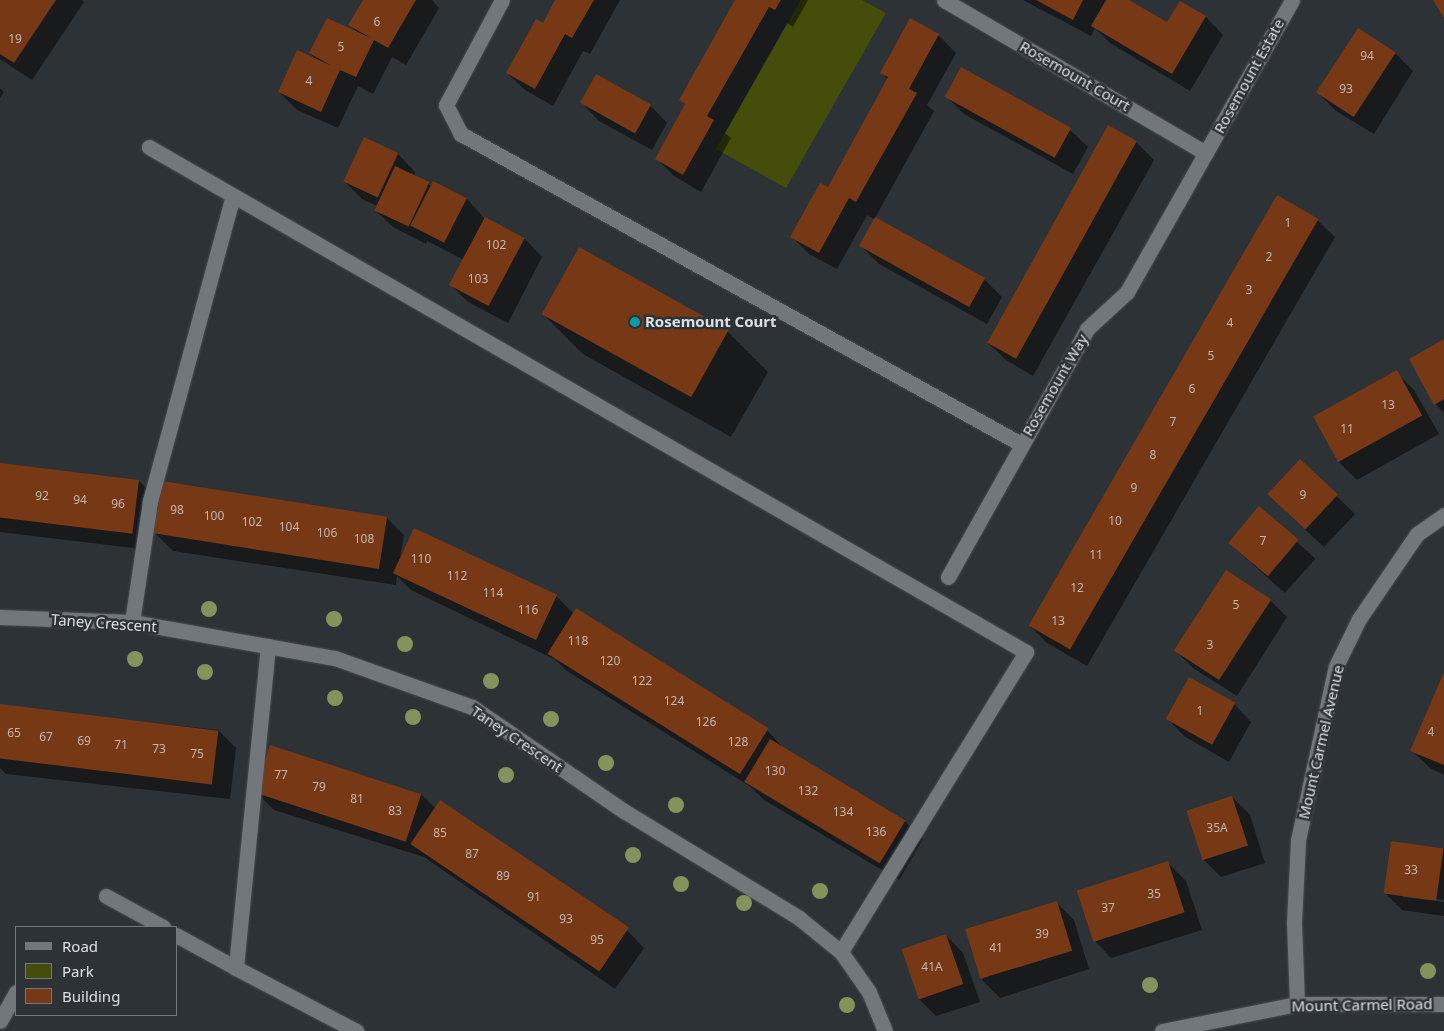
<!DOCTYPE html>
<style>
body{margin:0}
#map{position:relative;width:1444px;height:1031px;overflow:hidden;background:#2d3236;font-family:"Noto Sans",sans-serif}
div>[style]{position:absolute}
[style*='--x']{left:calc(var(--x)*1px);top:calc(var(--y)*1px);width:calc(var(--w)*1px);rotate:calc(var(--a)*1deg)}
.green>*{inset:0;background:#444e0a}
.shadow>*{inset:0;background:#0007;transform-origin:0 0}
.building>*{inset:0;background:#773815;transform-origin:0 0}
.roads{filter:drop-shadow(0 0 1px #494d50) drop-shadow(0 0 1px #494d50)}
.minor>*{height:15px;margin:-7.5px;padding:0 7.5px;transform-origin:7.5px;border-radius:7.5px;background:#72777c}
.trees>*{width:16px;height:16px;margin:-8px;border-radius:50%;background:#84925b}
.dots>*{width:14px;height:14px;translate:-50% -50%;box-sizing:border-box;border:2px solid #2d3236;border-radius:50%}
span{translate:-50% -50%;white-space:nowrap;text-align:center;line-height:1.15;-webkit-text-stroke:5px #2d3236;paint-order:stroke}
.number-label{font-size:12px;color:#c3b6af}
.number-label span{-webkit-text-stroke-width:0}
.street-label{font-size:15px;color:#dce0e2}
.poi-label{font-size:15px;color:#dce0e2;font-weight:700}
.left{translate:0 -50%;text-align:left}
.legend{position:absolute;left:15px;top:926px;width:162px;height:90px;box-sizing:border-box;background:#2d3236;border:1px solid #73787b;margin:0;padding:6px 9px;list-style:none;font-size:15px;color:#dce0e2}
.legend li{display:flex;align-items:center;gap:10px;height:25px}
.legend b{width:25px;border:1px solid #73787b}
</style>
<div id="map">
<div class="green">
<div style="clip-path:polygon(801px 0,862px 0,886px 13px,786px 188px,716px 149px)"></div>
</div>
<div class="shadow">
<div style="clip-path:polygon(0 0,82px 0,84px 2px,32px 80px,0 59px)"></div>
<div style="clip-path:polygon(365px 0,432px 0,439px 8px,406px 65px,392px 57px,373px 94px,358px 86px,338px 128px,297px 110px,279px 92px,317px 61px,310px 53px,359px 34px,350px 25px)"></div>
<div style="clip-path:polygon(557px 0,620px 0,590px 54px,583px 51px,553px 106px,525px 90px,507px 73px,544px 25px)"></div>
<div style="clip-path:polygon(737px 0,808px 0,793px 27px,787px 23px,725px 133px,731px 138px,701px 192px,674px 176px,656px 158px,686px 105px,680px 100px)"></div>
<div style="clip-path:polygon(1023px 0,1127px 0,1168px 24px,1180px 2px,1206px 17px,1223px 35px,1190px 91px,1110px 43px,1095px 28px,1091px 36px)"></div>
<div style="clip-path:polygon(938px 35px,956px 53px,927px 105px,934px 111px,875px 218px,984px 279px,1002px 297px,987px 324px,879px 264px,861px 246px,875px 220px,867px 215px,837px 269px,809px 254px,791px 236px,829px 188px,888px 80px,882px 73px)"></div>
<div style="clip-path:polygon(1396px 54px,1413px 71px,1374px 134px,1336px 111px,1318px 93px)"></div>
<div style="clip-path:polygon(0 88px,4px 92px,0 98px)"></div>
<div style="clip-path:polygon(946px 96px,1070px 130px,1088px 147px,1073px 174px,964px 114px)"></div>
<div style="clip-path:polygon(582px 103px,650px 105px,667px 123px,652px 150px,599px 121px)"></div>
<div style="clip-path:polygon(1136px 142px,1154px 160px,1033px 376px,1006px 360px,988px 343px)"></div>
<div style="clip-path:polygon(398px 154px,415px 172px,414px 176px,432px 186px,433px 183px,467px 199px,484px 218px,525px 239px,542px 257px,508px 323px,468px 302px,451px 285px,464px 260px,427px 241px,426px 244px,393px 227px,375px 210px,377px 206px,362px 199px,344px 181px)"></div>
<div style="clip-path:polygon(1317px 220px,1335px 237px,1087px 666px,1047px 643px,1029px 625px)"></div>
<div style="clip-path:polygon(543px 314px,728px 332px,768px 372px,731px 437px,583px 354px)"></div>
<div style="clip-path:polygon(1444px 341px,1444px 413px,1435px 404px)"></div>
<div style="clip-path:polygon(1396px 372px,1414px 390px,1439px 434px,1357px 480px,1339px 462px,1315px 418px)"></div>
<div style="clip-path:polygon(1300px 461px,1355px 514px,1324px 547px,1286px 512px)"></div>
<div style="clip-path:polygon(0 465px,139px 481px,157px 499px,150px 550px,0 532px)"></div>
<div style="left:1259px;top:508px;width:76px;height:46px;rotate:42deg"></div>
<div style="clip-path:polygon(386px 517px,404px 535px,400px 557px,415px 529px,557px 597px,574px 614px,576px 610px,767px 730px,784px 749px,905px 821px,923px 839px,899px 880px,764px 800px,751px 787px,567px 671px,554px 659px,411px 590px,397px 576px,396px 585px,173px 551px,155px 533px)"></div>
<div style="clip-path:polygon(1270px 600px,1287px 617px,1237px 696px,1193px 668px,1176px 651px)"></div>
<div style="clip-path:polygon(1444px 675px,1444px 775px,1430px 768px,1412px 751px)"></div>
<div style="clip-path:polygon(1234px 704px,1251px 722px,1229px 762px,1184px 736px,1167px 718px)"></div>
<div style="clip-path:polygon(0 706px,218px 730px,236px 748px,230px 799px,6px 774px,0 768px)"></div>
<div style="clip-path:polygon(256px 792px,421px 794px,436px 809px,627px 930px,644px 948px,615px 989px,424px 857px,274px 810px)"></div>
<div style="clip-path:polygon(1232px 797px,1250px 815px,1265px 863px,1221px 877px,1203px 859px)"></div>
<div style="clip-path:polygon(1444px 849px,1444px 900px,1403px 894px,1403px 897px,1444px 902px,1444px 916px,1402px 910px,1385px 893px)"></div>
<div style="clip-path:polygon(1168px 863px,1186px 881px,1202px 930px,1111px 958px,1094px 940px)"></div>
<div style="clip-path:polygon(1056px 902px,1074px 920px,1089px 969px,1000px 998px,982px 980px)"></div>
<div style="clip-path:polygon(946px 935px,963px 953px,980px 1002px,936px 1016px,919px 999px)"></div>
</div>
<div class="building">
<div style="clip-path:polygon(0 0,56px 0,14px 63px,0 54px)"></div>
<div style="clip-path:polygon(363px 0,416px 0,388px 48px,374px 40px,356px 77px,340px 70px,321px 112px,278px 92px,297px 50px,332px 66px,309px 53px,327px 18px,371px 38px,348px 25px)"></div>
<div style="clip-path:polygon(555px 0,594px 0,572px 38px,565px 34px,535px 89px,506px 73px,536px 19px,543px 23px)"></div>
<div style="clip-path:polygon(735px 0,781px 0,775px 10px,769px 7px,707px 116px,714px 120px,683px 175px,655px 159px,685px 104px,679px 100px)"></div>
<div style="clip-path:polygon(1036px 0,1083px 0,1073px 20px)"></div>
<div style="clip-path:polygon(1106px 0,1129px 0,1167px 22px,1180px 1px,1206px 16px,1172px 74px,1091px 26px)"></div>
<div style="clip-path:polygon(1433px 0,1444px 0,1444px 18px)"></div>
<div style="clip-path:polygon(910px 18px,939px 34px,909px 89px,917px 93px,856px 202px,849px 198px,819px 253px,790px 237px,820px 183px,828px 187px,888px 77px,880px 73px)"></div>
<div style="left:1358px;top:28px;width:45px;height:77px;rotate:33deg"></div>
<div style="left:961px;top:67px;width:126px;height:34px;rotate:29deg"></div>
<div style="left:596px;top:74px;width:63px;height:33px;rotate:29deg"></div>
<div style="left:1108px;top:125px;width:33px;height:249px;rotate:29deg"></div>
<div style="left:364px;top:137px;width:38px;height:49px;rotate:25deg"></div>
<div style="left:395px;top:166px;width:38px;height:49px;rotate:25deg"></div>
<div style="left:433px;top:181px;width:38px;height:50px;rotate:27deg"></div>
<div style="left:1277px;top:195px;width:48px;height:497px;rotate:30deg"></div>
<div style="left:485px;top:217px;width:45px;height:77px;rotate:28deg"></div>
<div style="left:875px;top:217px;width:126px;height:33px;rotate:29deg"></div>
<div style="left:579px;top:247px;width:171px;height:77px;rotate:29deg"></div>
<div style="clip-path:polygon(1444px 339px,1444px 399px,1434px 405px,1409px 359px)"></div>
<div style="left:1397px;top:370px;width:52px;height:96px;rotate:61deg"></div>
<div style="left:1300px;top:459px;width:52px;height:48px;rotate:43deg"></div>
<div style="left:0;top:463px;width:140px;height:54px;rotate:7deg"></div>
<div style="left:162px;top:481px;width:228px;height:53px;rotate:9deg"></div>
<div style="left:1259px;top:506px;width:52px;height:48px;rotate:40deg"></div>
<div style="left:414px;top:528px;width:158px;height:50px;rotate:25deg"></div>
<div style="left:1226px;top:570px;width:54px;height:96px;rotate:33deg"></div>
<div style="left:576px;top:608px;width:227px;height:54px;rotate:32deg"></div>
<div style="clip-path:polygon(1444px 672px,1444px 765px,1410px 751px)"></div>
<div style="left:1189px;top:677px;width:53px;height:48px;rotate:29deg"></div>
<div style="left:0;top:704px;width:220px;height:54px;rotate:7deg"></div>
<div style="left:770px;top:739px;width:158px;height:50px;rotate:31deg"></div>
<div style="left:270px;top:745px;width:159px;height:50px;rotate:18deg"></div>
<div style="left:1232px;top:796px;width:52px;height:48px;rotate:72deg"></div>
<div style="left:440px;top:800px;width:228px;height:53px;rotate:34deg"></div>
<div style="left:1391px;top:841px;width:53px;height:53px;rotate:8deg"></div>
<div style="left:1168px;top:861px;width:54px;height:96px;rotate:72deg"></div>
<div style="left:1057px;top:901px;width:52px;height:96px;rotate:73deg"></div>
<div style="left:946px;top:934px;width:53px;height:47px;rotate:71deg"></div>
</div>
<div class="roads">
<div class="minor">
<div style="--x:502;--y:0;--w:119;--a:118.1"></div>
<div style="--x:446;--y:105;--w:33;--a:63"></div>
<div style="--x:461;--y:134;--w:640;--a:28.97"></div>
<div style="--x:944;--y:0;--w:303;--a:30.3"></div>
<div style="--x:149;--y:147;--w:1012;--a:29.93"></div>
<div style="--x:1026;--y:652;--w:352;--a:121.7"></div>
<div style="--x:948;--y:577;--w:284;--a:-60.7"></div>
<div style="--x:1087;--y:329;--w:54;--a:-42.8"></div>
<div style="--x:1127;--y:292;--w:335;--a:-60.5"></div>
<div style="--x:0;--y:617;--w:132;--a:2.2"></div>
<div style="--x:132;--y:622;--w:206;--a:10.1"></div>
<div style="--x:335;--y:658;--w:145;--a:19.7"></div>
<div style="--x:472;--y:707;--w:184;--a:34.4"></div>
<div style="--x:624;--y:811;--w:205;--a:31.4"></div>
<div style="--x:799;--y:918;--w:54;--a:39"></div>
<div style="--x:841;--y:952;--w:49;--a:55"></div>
<div style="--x:869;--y:992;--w:42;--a:67.7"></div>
<div style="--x:132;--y:622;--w:122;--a:-81.5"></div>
<div style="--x:150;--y:501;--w:316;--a:-74.8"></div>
<div style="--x:268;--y:646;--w:324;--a:95.7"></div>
<div style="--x:236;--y:968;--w:136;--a:27.7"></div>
<div style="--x:106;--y:896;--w:65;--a:28.5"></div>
<div style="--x:176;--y:935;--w:68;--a:28.8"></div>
<div style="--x:1297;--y:1004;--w:81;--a:-92.1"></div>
<div style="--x:1294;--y:923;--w:83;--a:-87.2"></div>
<div style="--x:1298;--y:840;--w:178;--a:-77.7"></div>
<div style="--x:1336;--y:666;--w:52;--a:-63.9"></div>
<div style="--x:1359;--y:619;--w:103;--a:-55.7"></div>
<div style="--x:1417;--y:534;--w:33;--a:-35"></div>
<div style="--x:0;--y:1021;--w:33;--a:-61"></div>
<div style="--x:1162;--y:1031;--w:138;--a:-11.3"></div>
<div style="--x:1297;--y:1004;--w:147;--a:0"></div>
</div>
</div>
<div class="trees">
<div style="left:209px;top:609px"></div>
<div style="left:334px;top:619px"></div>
<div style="left:405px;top:644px"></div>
<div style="left:135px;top:659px"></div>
<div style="left:205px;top:672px"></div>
<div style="left:491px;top:681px"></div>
<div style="left:335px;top:698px"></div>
<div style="left:413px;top:717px"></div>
<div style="left:551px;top:719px"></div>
<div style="left:606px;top:763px"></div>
<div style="left:506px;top:775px"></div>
<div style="left:676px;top:805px"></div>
<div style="left:633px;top:855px"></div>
<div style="left:681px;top:884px"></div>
<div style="left:820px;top:891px"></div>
<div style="left:744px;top:903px"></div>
<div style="left:1428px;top:971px"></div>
<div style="left:1150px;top:985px"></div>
<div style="left:847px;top:1005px"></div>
</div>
<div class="dots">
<div style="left:635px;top:322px;background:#0f9aa8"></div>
</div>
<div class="number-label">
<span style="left:377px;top:22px">6</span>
<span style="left:15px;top:39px">19</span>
<span style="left:341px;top:47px">5</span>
<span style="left:1367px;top:56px">94</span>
<span style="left:309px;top:81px">4</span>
<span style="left:1346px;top:89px">93</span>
<span style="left:1288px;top:223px">1</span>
<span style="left:496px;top:245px">102</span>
<span style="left:1269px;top:257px">2</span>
<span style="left:478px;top:279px">103</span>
<span style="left:1249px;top:290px">3</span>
<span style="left:1230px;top:323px">4</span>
<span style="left:1211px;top:356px">5</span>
<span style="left:1192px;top:389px">6</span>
<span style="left:1388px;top:405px">13</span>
<span style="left:1173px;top:422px">7</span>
<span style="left:1347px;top:429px">11</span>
<span style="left:1153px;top:455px">8</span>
<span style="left:1134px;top:488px">9</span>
<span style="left:1303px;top:495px">9</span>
<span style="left:42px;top:496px">92</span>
<span style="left:80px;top:500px">94</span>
<span style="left:118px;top:504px">96</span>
<span style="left:177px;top:510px">98</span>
<span style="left:214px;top:516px">100</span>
<span style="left:1115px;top:521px">10</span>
<span style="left:252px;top:522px">102</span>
<span style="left:289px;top:527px">104</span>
<span style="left:327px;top:533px">106</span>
<span style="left:364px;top:539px">108</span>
<span style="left:1263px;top:541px">7</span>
<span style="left:1096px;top:555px">11</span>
<span style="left:421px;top:559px">110</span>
<span style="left:457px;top:576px">112</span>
<span style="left:1077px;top:588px">12</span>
<span style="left:493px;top:593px">114</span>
<span style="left:1236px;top:605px">5</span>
<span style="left:528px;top:610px">116</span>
<span style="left:1058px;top:621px">13</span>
<span style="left:578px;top:641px">118</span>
<span style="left:1210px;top:645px">3</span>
<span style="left:610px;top:661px">120</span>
<span style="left:642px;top:681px">122</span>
<span style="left:674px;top:701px">124</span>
<span style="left:1200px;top:711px">1</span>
<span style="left:706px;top:722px">126</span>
<span style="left:1431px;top:732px">4</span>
<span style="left:14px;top:733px">65</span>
<span style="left:46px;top:737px">67</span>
<span style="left:84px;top:741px">69</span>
<span style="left:738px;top:742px">128</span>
<span style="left:121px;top:745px">71</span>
<span style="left:159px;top:749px">73</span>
<span style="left:197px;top:754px">75</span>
<span style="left:775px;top:771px">130</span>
<span style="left:281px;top:775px">77</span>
<span style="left:319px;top:787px">79</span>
<span style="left:808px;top:791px">132</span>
<span style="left:357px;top:799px">81</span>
<span style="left:395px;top:811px">83</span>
<span style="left:843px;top:812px">134</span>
<span style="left:1217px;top:828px">35A</span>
<span style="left:876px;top:832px">136</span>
<span style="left:440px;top:833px">85</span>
<span style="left:472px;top:854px">87</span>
<span style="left:1411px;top:870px">33</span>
<span style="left:503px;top:876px">89</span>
<span style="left:1154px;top:894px">35</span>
<span style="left:534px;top:897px">91</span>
<span style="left:1108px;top:908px">37</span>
<span style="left:566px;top:919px">93</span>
<span style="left:1042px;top:934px">39</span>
<span style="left:597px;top:940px">95</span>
<span style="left:996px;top:948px">41</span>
<span style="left:932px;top:967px">41A</span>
</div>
<div class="street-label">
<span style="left:1075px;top:76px;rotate:30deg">Rosemount Court</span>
<span style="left:1249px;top:76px;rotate:-61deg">Rosemount Estate</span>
<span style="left:1055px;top:385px;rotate:-60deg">Rosemount Way</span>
<span style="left:104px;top:623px;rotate:4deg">Taney Crescent</span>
<span style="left:517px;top:739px;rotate:34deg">Taney Crescent</span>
<span style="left:1321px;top:742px;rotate:-77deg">Mount Carmel Avenue</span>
<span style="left:1362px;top:1005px;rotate:-1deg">Mount Carmel Road</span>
</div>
<div class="poi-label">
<span class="left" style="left:645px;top:322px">Rosemount Court</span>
</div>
<ul class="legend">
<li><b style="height:6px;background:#72777c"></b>Road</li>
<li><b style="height:14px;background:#444e0a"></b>Park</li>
<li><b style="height:14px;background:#773815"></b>Building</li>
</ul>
</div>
